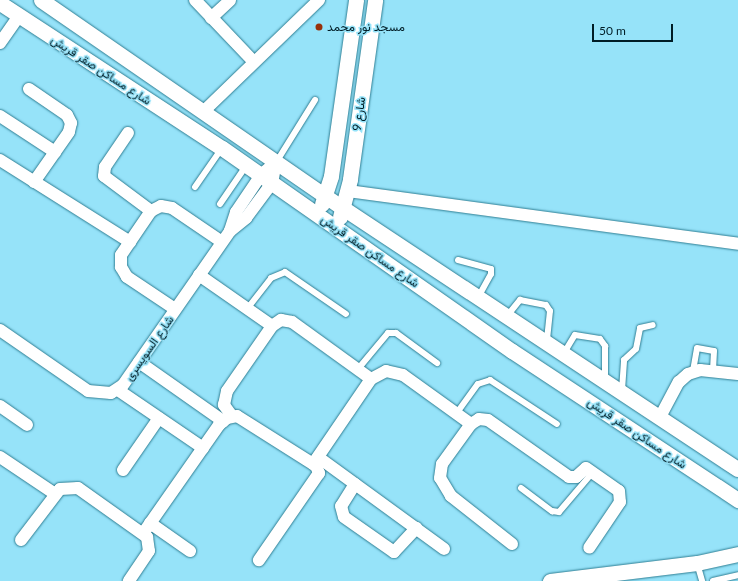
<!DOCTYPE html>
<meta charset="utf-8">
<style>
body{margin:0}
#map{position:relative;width:738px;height:581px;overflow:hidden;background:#96e3f9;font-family:Lato,Vazirmatn,sans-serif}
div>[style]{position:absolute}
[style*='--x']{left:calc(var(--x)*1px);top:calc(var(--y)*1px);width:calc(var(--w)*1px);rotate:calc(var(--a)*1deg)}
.roads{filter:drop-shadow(0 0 1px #2f7e93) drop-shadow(0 0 1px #2f7e93)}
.service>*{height:6px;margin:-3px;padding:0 3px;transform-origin:3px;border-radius:3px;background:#fff}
.minor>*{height:12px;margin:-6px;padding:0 6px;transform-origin:6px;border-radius:6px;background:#fff}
.tertiary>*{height:15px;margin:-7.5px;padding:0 7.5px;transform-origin:7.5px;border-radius:7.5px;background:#fff}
.dots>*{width:11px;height:11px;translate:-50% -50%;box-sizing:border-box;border:2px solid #96e3f9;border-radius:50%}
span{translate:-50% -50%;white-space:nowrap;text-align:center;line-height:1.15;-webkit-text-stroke:3px #96e3f9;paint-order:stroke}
.poi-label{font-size:12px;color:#001d26}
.left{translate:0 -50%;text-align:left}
.street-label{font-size:12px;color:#001d26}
.scale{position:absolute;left:592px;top:24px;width:81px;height:18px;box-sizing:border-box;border:2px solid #001d26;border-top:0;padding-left:5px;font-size:12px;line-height:14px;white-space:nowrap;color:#001d26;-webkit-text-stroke:3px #96e3f9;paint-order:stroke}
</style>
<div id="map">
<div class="roads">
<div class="service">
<div style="--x:277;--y:161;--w:72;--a:-58.1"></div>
<div style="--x:195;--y:187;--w:47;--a:-55.3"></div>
<div style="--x:220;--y:204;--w:46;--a:-55.6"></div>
<div style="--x:458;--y:260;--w:34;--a:15"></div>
<div style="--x:491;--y:269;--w:5;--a:90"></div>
<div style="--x:491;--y:274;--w:26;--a:119"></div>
<div style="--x:247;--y:309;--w:39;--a:-52"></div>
<div style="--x:271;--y:278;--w:15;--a:-23"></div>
<div style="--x:285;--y:272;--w:74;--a:34.5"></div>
<div style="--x:507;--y:316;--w:21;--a:-51"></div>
<div style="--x:520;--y:300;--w:26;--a:11"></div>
<div style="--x:546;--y:305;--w:7;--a:56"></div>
<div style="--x:550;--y:311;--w:31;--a:96"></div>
<div style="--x:564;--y:353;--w:21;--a:-59"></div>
<div style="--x:575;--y:335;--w:25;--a:9"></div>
<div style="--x:600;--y:339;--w:9;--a:54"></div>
<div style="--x:605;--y:346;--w:33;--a:90"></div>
<div style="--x:358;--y:369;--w:47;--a:-50.2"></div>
<div style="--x:388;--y:333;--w:8;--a:0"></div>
<div style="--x:396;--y:333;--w:51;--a:36.2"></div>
<div style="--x:693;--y:371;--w:23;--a:-80"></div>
<div style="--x:697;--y:348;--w:17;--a:10"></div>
<div style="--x:714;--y:351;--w:20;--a:93"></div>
<div style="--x:622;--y:390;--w:30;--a:-86"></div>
<div style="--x:624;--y:360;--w:16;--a:-43"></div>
<div style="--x:636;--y:349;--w:21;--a:-79"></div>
<div style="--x:640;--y:328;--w:13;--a:-13"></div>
<div style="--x:456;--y:414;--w:37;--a:-54"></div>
<div style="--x:478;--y:384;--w:13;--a:-18"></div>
<div style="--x:490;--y:380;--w:80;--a:33.3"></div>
<div style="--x:521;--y:488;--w:39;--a:37"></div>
<div style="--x:552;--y:511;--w:7;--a:8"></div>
<div style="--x:559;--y:512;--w:52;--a:-49.6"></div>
<div style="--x:697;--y:563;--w:19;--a:74"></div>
<div style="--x:713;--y:581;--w:26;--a:-13"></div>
</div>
<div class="minor">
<div style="--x:195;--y:0;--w:84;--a:46.4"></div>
<div style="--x:211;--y:18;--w:26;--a:-43"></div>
<div style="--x:0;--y:43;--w:33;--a:-55"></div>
<div style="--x:29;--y:89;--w:46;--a:34.4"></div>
<div style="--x:67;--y:115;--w:9;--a:63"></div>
<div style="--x:71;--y:123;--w:9;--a:103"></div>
<div style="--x:69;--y:132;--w:61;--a:125"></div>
<div style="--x:204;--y:111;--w:160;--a:-44"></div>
<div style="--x:0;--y:116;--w:66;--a:33.2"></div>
<div style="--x:128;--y:133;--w:41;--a:124.1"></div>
<div style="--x:105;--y:167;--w:9;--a:96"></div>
<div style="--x:104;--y:176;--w:59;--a:36.7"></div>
<div style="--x:0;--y:160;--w:154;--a:32.2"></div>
<div style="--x:348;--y:191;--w:394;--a:7.7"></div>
<div style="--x:199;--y:275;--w:89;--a:34.9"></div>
<div style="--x:175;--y:309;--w:58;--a:-146.3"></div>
<div style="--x:127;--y:277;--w:12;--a:-121"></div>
<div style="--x:121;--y:267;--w:12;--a:-90"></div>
<div style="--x:121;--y:255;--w:53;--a:-55.7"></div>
<div style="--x:151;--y:211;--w:11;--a:-27"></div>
<div style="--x:161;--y:206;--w:11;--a:10"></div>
<div style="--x:172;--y:208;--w:60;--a:34.2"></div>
<div style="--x:0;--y:330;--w:107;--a:34.7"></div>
<div style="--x:88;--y:391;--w:23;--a:5"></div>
<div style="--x:111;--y:393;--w:14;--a:-34"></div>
<div style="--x:123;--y:385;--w:188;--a:-55.2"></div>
<div style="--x:230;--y:231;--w:21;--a:-39"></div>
<div style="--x:246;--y:218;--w:44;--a:-53.4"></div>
<div style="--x:272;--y:183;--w:21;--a:-79"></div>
<div style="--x:276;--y:162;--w:20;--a:139"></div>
<div style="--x:261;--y:175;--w:45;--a:124"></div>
<div style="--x:236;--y:212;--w:20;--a:108"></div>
<div style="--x:139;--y:362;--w:103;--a:35.1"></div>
<div style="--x:118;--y:390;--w:103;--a:34.3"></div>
<div style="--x:0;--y:406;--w:33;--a:35"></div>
<div style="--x:232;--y:416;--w:14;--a:-126"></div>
<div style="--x:224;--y:405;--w:14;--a:-78"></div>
<div style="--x:227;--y:391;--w:79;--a:-55.3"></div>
<div style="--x:272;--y:326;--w:11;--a:-34"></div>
<div style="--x:281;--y:320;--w:11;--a:10"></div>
<div style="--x:292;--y:322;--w:97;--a:35.8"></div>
<div style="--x:660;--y:417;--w:40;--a:-62"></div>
<div style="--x:679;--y:382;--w:12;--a:-42"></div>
<div style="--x:688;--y:374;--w:13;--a:-18"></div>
<div style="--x:700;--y:370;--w:38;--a:6"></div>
<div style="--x:0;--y:457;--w:66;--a:33.9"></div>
<div style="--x:318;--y:457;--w:156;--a:36.1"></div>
<div style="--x:313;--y:464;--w:103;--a:-55.7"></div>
<div style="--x:371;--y:379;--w:17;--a:-28"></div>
<div style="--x:386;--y:371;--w:17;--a:13"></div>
<div style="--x:403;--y:375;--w:84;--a:35.8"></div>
<div style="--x:123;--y:470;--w:63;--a:-55.3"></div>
<div style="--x:355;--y:484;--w:26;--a:122"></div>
<div style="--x:341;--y:506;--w:11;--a:75"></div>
<div style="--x:344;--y:517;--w:61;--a:35"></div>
<div style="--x:394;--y:552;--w:33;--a:-47"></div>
<div style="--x:150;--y:523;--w:49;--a:35"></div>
<div style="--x:144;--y:532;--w:131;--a:-55"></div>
<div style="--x:219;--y:425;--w:11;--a:-41"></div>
<div style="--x:227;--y:418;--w:10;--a:-11"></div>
<div style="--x:237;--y:416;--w:93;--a:32.3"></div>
<div style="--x:316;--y:466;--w:8;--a:67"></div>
<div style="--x:319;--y:473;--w:106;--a:124.6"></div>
<div style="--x:21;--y:540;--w:64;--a:-52.6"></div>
<div style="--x:60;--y:489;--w:18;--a:-3"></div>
<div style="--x:78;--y:488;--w:85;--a:35.4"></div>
<div style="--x:147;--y:537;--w:14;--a:82"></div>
<div style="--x:149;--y:551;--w:36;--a:124"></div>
<div style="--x:512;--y:544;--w:78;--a:-141.8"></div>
<div style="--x:451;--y:496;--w:21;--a:-121"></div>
<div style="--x:440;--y:478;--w:14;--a:-82"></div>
<div style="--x:442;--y:464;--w:49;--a:-54.1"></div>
<div style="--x:471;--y:424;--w:9;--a:-32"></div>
<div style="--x:479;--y:419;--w:9;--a:6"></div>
<div style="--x:488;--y:420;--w:99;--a:35.1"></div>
<div style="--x:569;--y:477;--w:7;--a:0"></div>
<div style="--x:576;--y:477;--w:13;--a:-42"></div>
<div style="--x:586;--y:468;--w:40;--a:34.9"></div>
<div style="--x:619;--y:491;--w:11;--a:85"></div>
<div style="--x:620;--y:502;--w:55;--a:124"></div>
</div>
<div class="tertiary">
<div style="--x:41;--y:0;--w:367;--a:34.6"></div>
<div style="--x:343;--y:208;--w:473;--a:33.5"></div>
<div style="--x:0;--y:3;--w:265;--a:33.2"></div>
<div style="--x:222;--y:148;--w:354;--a:35"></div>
<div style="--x:512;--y:351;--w:271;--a:33.4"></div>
<div style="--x:322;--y:204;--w:29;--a:-72"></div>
<div style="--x:331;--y:176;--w:178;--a:-81.9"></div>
<div style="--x:340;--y:217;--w:39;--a:-75"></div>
<div style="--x:350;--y:179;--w:181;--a:-82"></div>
<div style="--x:550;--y:581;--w:148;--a:-7"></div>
<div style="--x:697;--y:563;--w:42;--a:-12.4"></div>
</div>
</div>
<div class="dots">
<div style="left:319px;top:27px;background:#97310a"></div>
</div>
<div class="poi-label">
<span class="left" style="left:327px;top:27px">مسجد نور محمد</span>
</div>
<div class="street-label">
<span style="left:101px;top:70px;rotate:33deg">شارع مساكن صقر قريش</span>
<span style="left:359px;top:114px;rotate:-82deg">شارع 9</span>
<span style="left:370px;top:251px;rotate:35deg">شارع مساكن صقر قريش</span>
<span style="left:149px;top:348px;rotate:-55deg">شارع السويسرى</span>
<span style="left:637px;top:433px;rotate:34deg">شارع مساكن صقر قريش</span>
</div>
<div class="scale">50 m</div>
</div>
